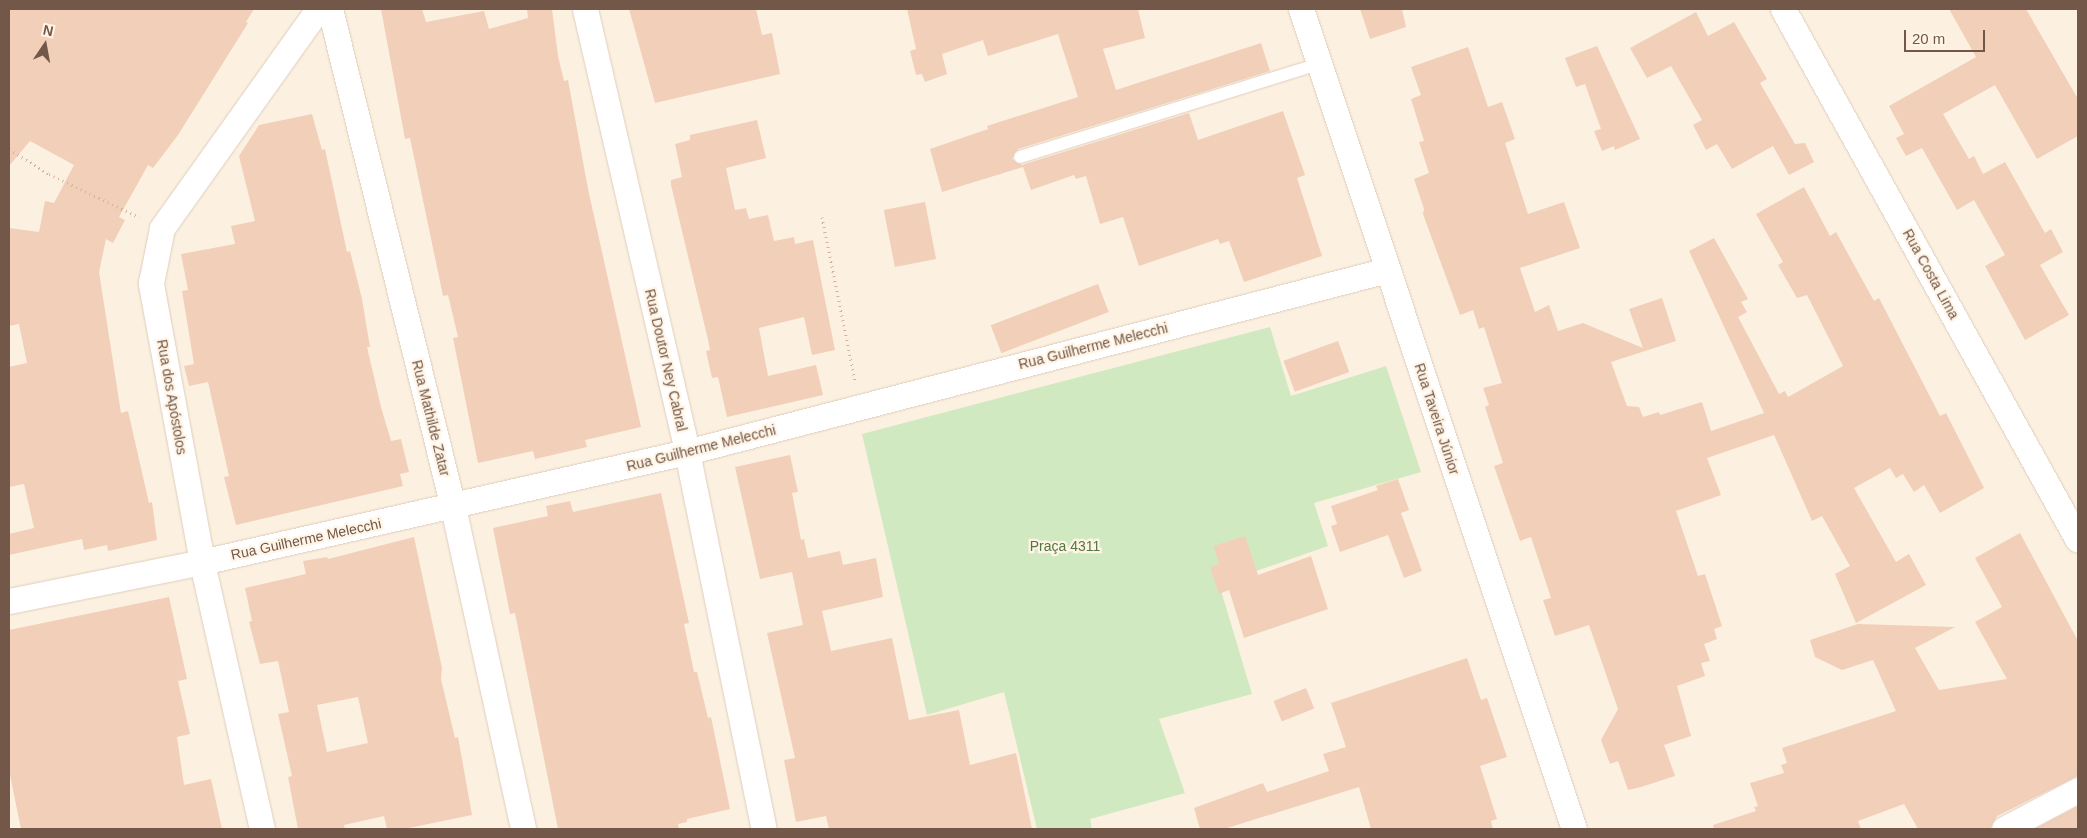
<!DOCTYPE html>
<meta charset="utf-8">
<style>
body{margin:0}
#map{position:relative;width:2087px;height:838px;overflow:hidden;background:#fcf1e1;font-family:Helvetica,sans-serif}
div>[style]{position:absolute}
[style*='--x']{left:calc(var(--x)*1px);top:calc(var(--y)*1px);width:calc(var(--w)*1px);rotate:calc(var(--a)*1deg)}
.green>*{inset:0;background:#d1e9c0}
.building>*{inset:0;background:#f1cfb9;transform-origin:0 0}
.path>*{height:3px;margin-top:-1.5px;transform-origin:0;background:repeating-linear-gradient(90deg,#d5b29d 0 1px,transparent 0 5px)}
.roads{filter:drop-shadow(0 0 1px #e0cdbd) drop-shadow(0 0 1px #e0cdbd)}
.lane>*{height:12px;margin:-6px;padding:0 6px;transform-origin:6px;border-radius:6px;background:#fff}
.street>*{height:25px;margin:-12.5px;padding:0 12.5px;transform-origin:12.5px;border-radius:12.5px;background:#fff}
span{translate:-50% -50%;white-space:nowrap;text-align:center;line-height:1.15;-webkit-text-stroke:4.5px #fff5e7;paint-order:stroke}
.street-label{font-size:14px;color:#735748}
.park-label{font-size:14px;color:#527841}
.frame{position:absolute;inset:0;border:10px solid #735748;pointer-events:none}
.north{position:absolute;left:20px;top:20px;width:50px;height:50px;-webkit-text-stroke:4px #fff5e7;paint-order:stroke;rotate:12deg;font-size:14px;font-weight:700;line-height:20px;text-align:center;color:#735748}
.north::after{content:'';display:block;margin:auto;width:18px;height:22px;background:#735748;clip-path:polygon(50% 0,100% 100%,50% 72%,0 100%)}
.scale{position:absolute;left:1904px;top:30px;width:81px;height:22px;box-sizing:border-box;border:2px solid #735748;border-top:0;padding-left:6px;font-size:15px;line-height:18px;white-space:nowrap;color:#735748;-webkit-text-stroke:4px #fff5e7;paint-order:stroke}
</style>
<div id="map">
<div class="green">
<div style="clip-path:polygon(1270px 327px,1291px 396px,1386px 366px,1421px 472px,1314px 503px,1328px 546px,1219px 584px,1252px 694px,1159px 719px,1185px 793px,1090px 819px,1092px 829px,1037px 829px,1004px 692px,927px 715px,862px 434px)"></div>
</div>
<div class="building">
<div style="clip-path:polygon(9px 9px,254px 9px,246px 22px,248px 23px,178px 135px,153px 168px,148px 165px,119px 217px,125px 220px,113px 243px,106px 239px,99px 272px,121px 413px,128px 411px,149px 503px,152px 502px,157px 540px,108px 551px,107px 545px,84px 550px,82px 539px,9px 555px,9px 534px,34px 528px,24px 484px,9px 487px,9px 367px,27px 363px,19px 324px,9px 326px,9px 228px,39px 232px,45px 201px,54px 203px,74px 165px,30px 141px,9px 166px)"></div>
<div style="clip-path:polygon(381px 9px,422px 9px,426px 22px,484px 11px,489px 29px,528px 18px,527px 9px,552px 9px,558px 56px,564px 81px,568px 80px,588px 189px,641px 427px,585px 440px,587px 447px,535px 459px,533px 451px,478px 463px,453px 338px,458px 337px,448px 295px,443px 296px,410px 138px,405px 139px)"></div>
<div style="clip-path:polygon(629px 9px,756px 9px,762px 35px,772px 33px,780px 74px,655px 103px)"></div>
<div style="clip-path:polygon(907px 9px,1138px 9px,1145px 38px,1103px 49px,1116px 90px,1261px 43px,1270px 71px,1018px 149px,1012px 159px,1022px 165px,1189px 113px,1198px 140px,1283px 111px,1305px 175px,1297px 178px,1322px 256px,1244px 282px,1229px 241px,1220px 244px,1218px 239px,1139px 266px,1123px 217px,1100px 224px,1086px 176px,1076px 179px,1074px 175px,1031px 190px,1023px 167px,942px 192px,930px 149px,988px 129px,987px 126px,1078px 97px,1058px 34px,988px 56px,983px 40px,942px 54px,947px 74px,925px 82px,922px 74px,916px 75px,910px 51px,916px 49px)"></div>
<div style="clip-path:polygon(1360px 9px,1402px 9px,1406px 27px,1370px 39px)"></div>
<div style="clip-path:polygon(1949px 9px,2026px 9px,2078px 99px,2078px 136px,2037px 159px,1995px 85px,1943px 114px,1969px 159px,1974px 156px,1983px 174px,2005px 162px,2045px 233px,2051px 229px,2063px 252px,2040px 265px,2069px 315px,2025px 340px,1985px 266px,2005px 255px,1974px 200px,1957px 210px,1922px 148px,1906px 156px,1896px 138px,1904px 134px,1889px 106px,1976px 57px)"></div>
<div style="clip-path:polygon(1696px 12px,1708px 36px,1734px 22px,1767px 79px,1760px 83px,1795px 144px,1805px 143px,1814px 162px,1789px 175px,1773px 146px,1732px 169px,1717px 144px,1706px 150px,1693px 125px,1702px 120px,1671px 66px,1647px 78px,1630px 48px)"></div>
<div style="clip-path:polygon(1597px 46px,1640px 139px,1615px 150px,1614px 146px,1602px 151px,1594px 131px,1601px 129px,1585px 84px,1576px 87px,1565px 58px)"></div>
<div style="clip-path:polygon(1468px 47px,1488px 107px,1502px 102px,1515px 139px,1505px 143px,1528px 214px,1564px 202px,1580px 248px,1520px 268px,1535px 312px,1549px 305px,1558px 331px,1583px 323px,1643px 348px,1629px 309px,1662px 298px,1676px 341px,1611px 362px,1627px 406px,1639px 407px,1643px 417px,1659px 412px,1660px 415px,1702px 402px,1711px 431px,1764px 413px,1689px 251px,1714px 238px,1748px 299px,1741px 302px,1747px 312px,1738px 317px,1779px 394px,1785px 391px,1788px 397px,1843px 366px,1807px 295px,1797px 298px,1778px 265px,1783px 262px,1756px 214px,1804px 187px,1830px 236px,1836px 232px,1874px 301px,1879px 298px,1940px 416px,1946px 413px,1984px 488px,1940px 513px,1924px 485px,1914px 492px,1903px 474px,1896px 478px,1890px 468px,1854px 488px,1896px 562px,1909px 554px,1926px 585px,1856px 623px,1835px 574px,1850px 566px,1822px 516px,1812px 521px,1774px 435px,1707px 458px,1721px 495px,1676px 511px,1698px 576px,1705px 574px,1722px 626px,1714px 629px,1717px 639px,1704px 644px,1710px 661px,1701px 663px,1705px 676px,1677px 686px,1691px 736px,1664px 745px,1675px 776px,1641px 787px,1628px 790px,1618px 761px,1610px 764px,1601px 740px,1618px 709px,1589px 625px,1555px 636px,1543px 600px,1551px 598px,1531px 537px,1520px 541px,1494px 466px,1503px 463px,1485px 407px,1489px 405px,1483px 388px,1502px 383px,1484px 327px,1479px 329px,1473px 310px,1460px 315px,1423px 214px,1424px 209px,1414px 179px,1429px 173px,1419px 142px,1424px 141px,1411px 99px,1421px 95px,1411px 67px)"></div>
<div style="clip-path:polygon(312px 114px,322px 150px,325px 149px,347px 252px,350px 251px,362px 299px,370px 347px,367px 347px,381px 407px,391px 441px,401px 439px,409px 472px,400px 474px,403px 486px,236px 525px,224px 477px,229px 476px,208px 382px,189px 386px,184px 366px,194px 364px,182px 291px,188px 290px,181px 254px,235px 244px,231px 226px,255px 221px,239px 156px,259px 125px)"></div>
<div style="clip-path:polygon(757px 120px,766px 158px,726px 168px,735px 210px,746px 208px,749px 219px,768px 215px,774px 241px,794px 237px,795px 244px,813px 240px,835px 350px,812px 355px,804px 317px,759px 328px,768px 376px,816px 365px,823px 395px,727px 417px,718px 377px,712px 378px,706px 351px,710px 350px,708px 340px,671px 185px,671px 180px,682px 177px,675px 144px,690px 140px,690px 135px)"></div>
<div style="left:925px;top:202px;width:58px;height:42px;rotate:79deg"></div>
<div style="left:1098px;top:284px;width:30px;height:115px;rotate:69deg"></div>
<div style="left:1338px;top:341px;width:33px;height:58px;rotate:70deg"></div>
<div style="clip-path:polygon(790px 455px,798px 492px,792px 493px,801px 540px,804px 539px,808px 558px,840px 551px,843px 565px,876px 558px,883px 597px,822px 611px,831px 651px,892px 638px,909px 720px,959px 710px,970px 765px,1016px 753px,1032px 829px,829px 829px,826px 816px,796px 822px,784px 760px,795px 758px,767px 633px,803px 625px,792px 572px,760px 579px,735px 467px)"></div>
<div style="clip-path:polygon(1398px 479px,1409px 510px,1401px 513px,1422px 571px,1404px 578px,1388px 535px,1340px 552px,1331px 526px,1337px 524px,1331px 506px,1378px 490px,1376px 486px)"></div>
<div style="clip-path:polygon(661px 493px,689px 623px,684px 624px,694px 672px,697px 672px,708px 718px,711px 717px,730px 809px,687px 819px,687px 822px,678px 824px,679px 829px,558px 829px,515px 613px,510px 614px,493px 528px,548px 516px,546px 506px,570px 501px,573px 512px)"></div>
<div style="clip-path:polygon(2020px 533px,2078px 641px,2078px 776px,1997px 816px,1990px 829px,1918px 829px,1904px 804px,1858px 821px,1861px 829px,1714px 829px,1713px 825px,1756px 811px,1754px 807px,1758px 806px,1750px 783px,1784px 773px,1781px 765px,1787px 763px,1782px 748px,1896px 711px,1873px 660px,1842px 670px,1815px 657px,1810px 640px,1858px 624px,1955px 627px,1915px 648px,1939px 690px,2007px 679px,1975px 622px,2002px 607px,1975px 558px)"></div>
<div style="clip-path:polygon(1245px 536px,1258px 575px,1311px 556px,1328px 609px,1244px 638px,1229px 590px,1219px 594px,1210px 567px,1219px 564px,1214px 546px)"></div>
<div style="clip-path:polygon(evenodd,414px 537px,442px 668px,441px 679px,455px 738px,458px 737px,472px 815px,404px 829px,387px 829px,384px 816px,344px 825px,345px 829px,298px 829px,288px 777px,292px 776px,278px 714px,289px 712px,278px 661px,260px 664px,249px 622px,252px 621px,245px 588px,306px 574px,303px 561px,327px 557px,328px 559px,414px 537px,358px 697px,368px 743px,327px 752px,317px 705px,358px 697px)"></div>
<div style="clip-path:polygon(169px 597px,187px 679px,178px 681px,190px 734px,177px 737px,184px 785px,211px 779px,222px 829px,21px 829px,9px 770px,9px 630px)"></div>
<div style="clip-path:polygon(1467px 658px,1481px 700px,1487px 698px,1507px 757px,1480px 766px,1497px 819px,1491px 821px,1493px 829px,1371px 829px,1359px 787px,1224px 829px,1200px 829px,1194px 808px,1263px 783px,1267px 792px,1329px 771px,1323px 754px,1346px 747px,1331px 703px)"></div>
<div style="left:1306px;top:688px;width:22px;height:35px;rotate:68deg"></div>
<div style="clip-path:polygon(2078px 806px,2078px 829px,2034px 829px)"></div>
</div>
<div class="path">
<div style="--x:9;--y:149;--w:47;--a:32"></div>
<div style="--x:49;--y:174;--w:100;--a:25.5"></div>
<div style="--x:822;--y:217;--w:167;--a:78.6"></div>
</div>
<div class="roads">
<div class="lane">
<div style="--x:1020;--y:157;--w:313;--a:-17.3"></div>
</div>
<div class="street">
<div style="--x:330;--y:9;--w:513;--a:76.13"></div>
<div style="--x:453;--y:507;--w:330;--a:77.7"></div>
<div style="--x:585;--y:9;--w:455;--a:77"></div>
<div style="--x:687;--y:452;--w:385;--a:78.5"></div>
<div style="--x:1301;--y:9;--w:864;--a:71.59"></div>
<div style="--x:1783;--y:9;--w:607;--a:60.95"></div>
<div style="--x:9;--y:601;--w:197;--a:-11.4"></div>
<div style="--x:202;--y:562;--w:497;--a:-12.8"></div>
<div style="--x:687;--y:452;--w:723;--a:-14.57"></div>
<div style="--x:262;--y:829;--w:274;--a:-102.7"></div>
<div style="--x:202;--y:562;--w:284;--a:-100.4"></div>
<div style="--x:151;--y:283;--w:56;--a:-78.7"></div>
<div style="--x:162;--y:228;--w:269;--a:-54.5"></div>
<div style="--x:2004;--y:829;--w:84;--a:-27.8"></div>
</div>
</div>
<div class="street-label">
<span style="left:1931px;top:274px;rotate:61deg">Rua Costa Lima</span>
<span style="left:1093px;top:346px;rotate:-14deg">Rua Guilherme Melecchi</span>
<span style="left:666px;top:360px;rotate:77deg">Rua Doutor Ney Cabral</span>
<span style="left:172px;top:397px;rotate:80deg">Rua dos Apóstolos</span>
<span style="left:431px;top:418px;rotate:76deg">Rua Mathilde Zatar</span>
<span style="left:1437px;top:419px;rotate:72deg">Rua Taveira Júnior</span>
<span style="left:701px;top:448px;rotate:-14deg">Rua Guilherme Melecchi</span>
<span style="left:306px;top:539px;rotate:-12deg">Rua Guilherme Melecchi</span>
</div>
<div class="park-label">
<span style="left:1065px;top:546px">Praça 4311</span>
</div>
<div class="frame"></div>
<div class="north">N</div>
<div class="scale">20 m</div>
</div>
